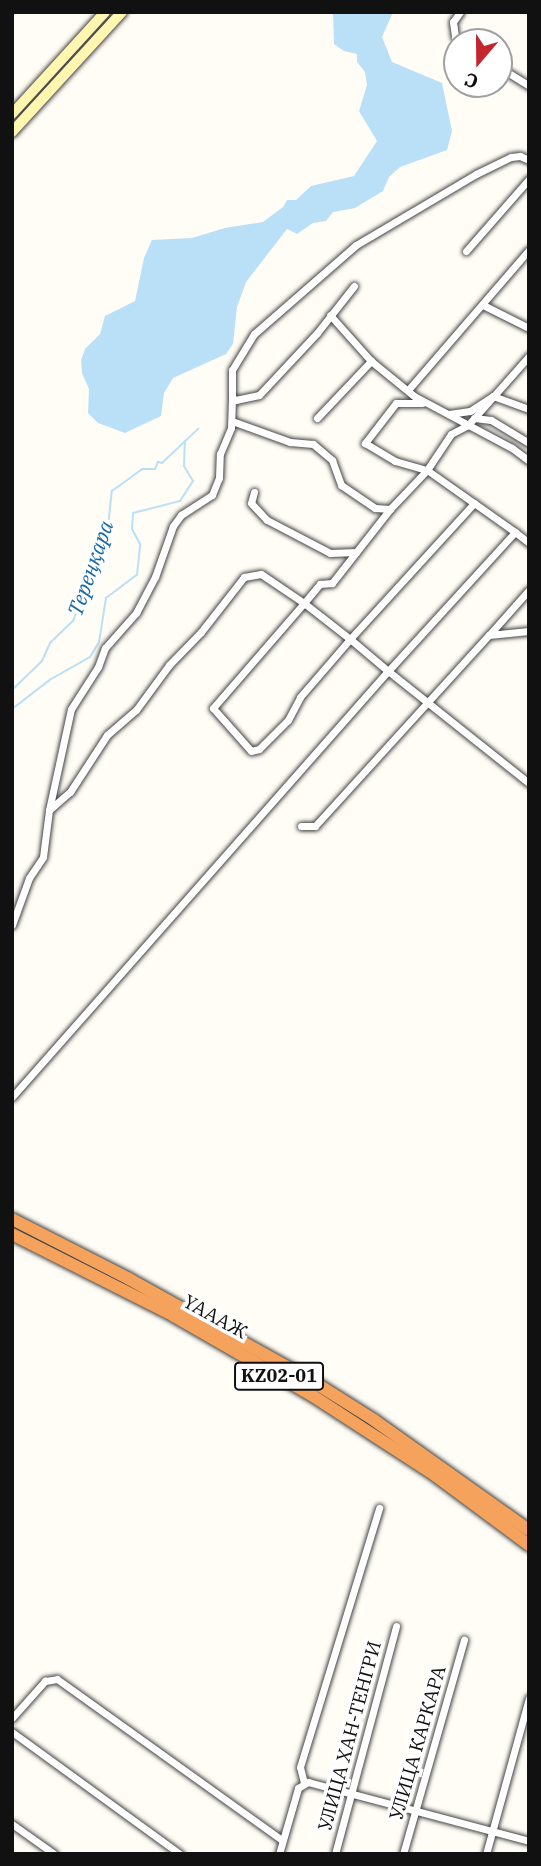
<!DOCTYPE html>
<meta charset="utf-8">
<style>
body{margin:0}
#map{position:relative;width:541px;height:1866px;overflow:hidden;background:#fffdf5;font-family:"IBM Plex Serif",serif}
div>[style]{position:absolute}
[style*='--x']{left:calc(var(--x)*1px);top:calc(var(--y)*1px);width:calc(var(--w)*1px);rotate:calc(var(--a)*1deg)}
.water>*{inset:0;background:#b9e0f7}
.stream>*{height:2px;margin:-1px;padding:0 1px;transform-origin:1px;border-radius:1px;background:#b9e0f7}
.roads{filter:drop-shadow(0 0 2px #444) drop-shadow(0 0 2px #444)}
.street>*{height:7px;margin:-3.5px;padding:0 3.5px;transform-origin:3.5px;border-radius:3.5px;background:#fff}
.secondary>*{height:10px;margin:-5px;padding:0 5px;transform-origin:5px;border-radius:5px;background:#fff6b0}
.highway>*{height:12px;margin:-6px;padding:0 6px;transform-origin:6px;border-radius:6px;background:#f5a25d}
span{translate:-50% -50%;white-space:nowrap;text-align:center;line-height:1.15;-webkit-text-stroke:7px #fff;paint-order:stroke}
.shield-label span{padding:2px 5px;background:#fff;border:2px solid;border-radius:5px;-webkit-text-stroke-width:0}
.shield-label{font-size:18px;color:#111;font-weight:700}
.street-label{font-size:19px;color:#111}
.water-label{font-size:21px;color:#1768a6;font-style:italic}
.frame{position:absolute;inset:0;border:14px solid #111;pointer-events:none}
.north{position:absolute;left:443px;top:28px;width:70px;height:70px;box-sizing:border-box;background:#fff;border:2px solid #a0a0a0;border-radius:50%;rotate:200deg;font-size:19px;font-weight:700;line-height:28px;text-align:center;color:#111}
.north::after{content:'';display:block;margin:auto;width:24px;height:32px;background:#c4262e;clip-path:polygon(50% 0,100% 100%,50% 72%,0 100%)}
</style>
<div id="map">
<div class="water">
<div style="clip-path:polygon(333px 12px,393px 12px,382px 37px,392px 62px,442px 83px,452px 131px,447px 150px,400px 167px,389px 177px,383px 191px,355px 208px,333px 212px,326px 221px,313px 223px,297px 234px,287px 229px,246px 282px,237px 307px,233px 344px,226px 354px,173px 378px,164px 393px,161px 416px,125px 433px,98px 423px,88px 413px,89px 389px,82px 373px,81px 360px,85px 349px,100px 334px,105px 316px,135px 301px,144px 258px,152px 240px,192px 238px,225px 228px,263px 222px,283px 207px,287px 200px,296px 200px,311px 186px,354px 176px,377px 141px,359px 111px,367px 85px,365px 72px,357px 62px,357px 54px,344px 51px,334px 44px)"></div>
</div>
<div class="stream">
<div style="--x:12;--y:690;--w:42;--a:-44"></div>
<div style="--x:42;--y:661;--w:20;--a:-66"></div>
<div style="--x:50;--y:643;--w:32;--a:-44"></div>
<div style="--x:73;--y:621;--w:100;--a:-69.6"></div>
<div style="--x:108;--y:527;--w:36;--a:-84"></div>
<div style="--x:112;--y:491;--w:37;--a:-36"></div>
<div style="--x:142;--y:469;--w:13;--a:0"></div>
<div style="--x:155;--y:469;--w:8;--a:-67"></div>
<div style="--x:158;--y:462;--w:4;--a:14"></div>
<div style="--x:162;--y:463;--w:50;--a:-43.4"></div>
<div style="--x:12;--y:709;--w:49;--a:-37.6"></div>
<div style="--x:51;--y:679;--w:45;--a:-29.4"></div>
<div style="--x:90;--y:657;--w:17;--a:-59"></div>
<div style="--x:99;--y:642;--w:45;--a:-81"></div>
<div style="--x:106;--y:598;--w:39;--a:-37"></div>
<div style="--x:137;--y:575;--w:31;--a:-84"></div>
<div style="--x:140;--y:544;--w:17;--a:-118"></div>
<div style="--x:132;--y:529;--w:16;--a:-86"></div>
<div style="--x:133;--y:513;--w:49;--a:-14.3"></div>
<div style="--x:180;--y:501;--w:24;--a:-57"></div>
<div style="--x:193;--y:481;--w:17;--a:-121"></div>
<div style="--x:184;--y:466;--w:25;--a:-88"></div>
</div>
<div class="roads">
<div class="street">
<div style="--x:460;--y:12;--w:12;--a:125"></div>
<div style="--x:453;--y:22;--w:15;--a:82"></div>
<div style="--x:455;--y:37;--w:9;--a:36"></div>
<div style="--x:499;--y:67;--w:36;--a:32"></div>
<div style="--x:466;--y:251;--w:96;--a:-48.8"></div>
<div style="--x:354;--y:286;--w:60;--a:128.2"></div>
<div style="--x:317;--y:333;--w:85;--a:133.1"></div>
<div style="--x:259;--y:395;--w:24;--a:168"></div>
<div style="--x:236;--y:400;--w:4;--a:-153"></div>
<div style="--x:232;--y:398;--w:28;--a:-90"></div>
<div style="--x:232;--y:370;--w:42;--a:-58.6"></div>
<div style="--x:254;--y:334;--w:135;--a:-41.1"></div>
<div style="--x:356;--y:245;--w:139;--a:-30.6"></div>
<div style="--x:476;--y:174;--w:39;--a:-26"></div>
<div style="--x:511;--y:157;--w:9;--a:-6"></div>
<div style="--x:520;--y:156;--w:10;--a:24"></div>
<div style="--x:483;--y:305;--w:51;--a:26.6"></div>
<div style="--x:330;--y:315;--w:62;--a:48.3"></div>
<div style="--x:371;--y:361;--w:55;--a:39.1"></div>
<div style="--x:414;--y:396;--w:111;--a:28"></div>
<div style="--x:512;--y:448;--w:21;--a:37"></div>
<div style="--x:408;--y:390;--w:185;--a:-49.2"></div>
<div style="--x:422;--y:403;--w:26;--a:180"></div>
<div style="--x:396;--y:403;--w:51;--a:127.8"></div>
<div style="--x:365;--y:443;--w:35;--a:31"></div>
<div style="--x:395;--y:461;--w:33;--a:16"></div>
<div style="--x:427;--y:470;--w:57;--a:35.1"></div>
<div style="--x:449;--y:414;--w:21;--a:-8"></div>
<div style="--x:470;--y:411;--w:27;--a:-33"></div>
<div style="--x:493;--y:396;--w:38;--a:20"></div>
<div style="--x:317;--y:418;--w:79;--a:-46.5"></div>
<div style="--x:474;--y:418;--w:17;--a:7"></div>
<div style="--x:491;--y:420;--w:44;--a:31.2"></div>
<div style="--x:232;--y:421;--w:62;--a:19.9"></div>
<div style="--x:290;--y:442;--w:23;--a:5"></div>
<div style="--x:313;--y:444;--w:25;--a:40"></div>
<div style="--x:332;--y:460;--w:27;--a:70"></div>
<div style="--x:341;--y:485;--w:41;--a:34.1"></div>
<div style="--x:375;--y:508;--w:15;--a:4"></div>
<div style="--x:390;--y:509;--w:54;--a:-46.5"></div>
<div style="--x:427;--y:470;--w:43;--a:-56.3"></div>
<div style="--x:451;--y:434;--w:19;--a:-28"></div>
<div style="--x:468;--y:425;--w:92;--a:-48.5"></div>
<div style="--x:254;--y:492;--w:11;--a:105"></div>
<div style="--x:251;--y:503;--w:23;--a:47"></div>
<div style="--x:267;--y:520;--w:71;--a:27.6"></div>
<div style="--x:330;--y:553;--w:26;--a:-2"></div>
<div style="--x:515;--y:532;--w:188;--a:132.4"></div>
<div style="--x:388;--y:671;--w:50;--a:-139.9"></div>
<div style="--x:350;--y:639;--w:184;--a:-47.6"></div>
<div style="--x:474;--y:503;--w:50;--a:35.3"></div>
<div style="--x:515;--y:532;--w:18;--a:38"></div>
<div style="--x:489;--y:635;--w:60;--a:-48.4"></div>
<div style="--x:49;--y:810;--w:28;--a:-41"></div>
<div style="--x:70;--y:792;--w:68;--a:-57"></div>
<div style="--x:107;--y:735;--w:38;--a:-41"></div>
<div style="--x:136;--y:710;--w:56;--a:-53.7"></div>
<div style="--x:169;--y:665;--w:46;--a:-45.9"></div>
<div style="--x:201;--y:632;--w:70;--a:-52"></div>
<div style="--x:244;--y:577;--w:17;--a:-10"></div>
<div style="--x:261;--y:574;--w:52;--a:34"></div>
<div style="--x:304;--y:603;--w:139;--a:130.9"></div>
<div style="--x:213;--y:708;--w:57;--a:48.5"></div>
<div style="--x:251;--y:751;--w:8;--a:-14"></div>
<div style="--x:259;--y:749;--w:41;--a:-45"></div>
<div style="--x:288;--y:720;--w:26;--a:-62"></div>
<div style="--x:300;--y:697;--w:77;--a:-49.2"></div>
<div style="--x:350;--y:639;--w:58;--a:-142"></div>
<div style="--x:304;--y:603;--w:25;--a:-50"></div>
<div style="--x:320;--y:584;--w:12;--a:-5"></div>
<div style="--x:332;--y:583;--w:94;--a:-51.9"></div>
<div style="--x:301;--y:826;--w:14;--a:0"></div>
<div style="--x:315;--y:826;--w:258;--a:-47.7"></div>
<div style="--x:489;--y:635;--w:40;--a:-5.7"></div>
<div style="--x:12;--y:925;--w:50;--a:-70.1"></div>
<div style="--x:29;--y:878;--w:25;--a:-56"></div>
<div style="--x:43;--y:857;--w:47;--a:-82.7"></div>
<div style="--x:49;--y:810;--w:103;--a:-77.7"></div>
<div style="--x:71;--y:709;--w:50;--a:-57.3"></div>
<div style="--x:98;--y:667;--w:20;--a:-70"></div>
<div style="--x:105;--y:648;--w:47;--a:-48.5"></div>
<div style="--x:136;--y:613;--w:41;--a:-62.2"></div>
<div style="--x:155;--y:577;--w:54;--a:-70.6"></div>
<div style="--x:173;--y:526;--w:14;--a:-54"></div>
<div style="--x:181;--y:515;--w:37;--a:-33"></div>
<div style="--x:212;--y:495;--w:18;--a:-68"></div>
<div style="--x:219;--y:478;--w:24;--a:-88"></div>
<div style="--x:220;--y:454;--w:28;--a:-67"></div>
<div style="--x:231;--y:428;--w:30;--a:-88"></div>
<div style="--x:12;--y:1097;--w:568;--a:-48.57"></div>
<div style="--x:388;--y:671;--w:180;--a:38.5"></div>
<div style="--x:12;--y:1718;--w:50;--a:-48.3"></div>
<div style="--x:45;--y:1681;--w:12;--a:-9"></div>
<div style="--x:57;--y:1679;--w:277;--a:35.6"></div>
<div style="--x:12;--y:1732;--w:208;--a:36"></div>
<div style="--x:304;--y:1783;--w:16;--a:-104"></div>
<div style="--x:300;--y:1767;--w:271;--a:-73"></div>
<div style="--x:12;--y:1824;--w:52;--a:35.5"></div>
<div style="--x:279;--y:1854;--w:69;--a:-73.9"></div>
<div style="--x:298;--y:1788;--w:12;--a:-31"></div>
<div style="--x:308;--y:1782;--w:229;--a:14.9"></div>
<div style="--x:335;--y:1854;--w:236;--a:-75"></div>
<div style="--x:403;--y:1854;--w:223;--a:-74.1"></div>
<div style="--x:486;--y:1854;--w:162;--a:-74.6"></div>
</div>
<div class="secondary">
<div style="--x:12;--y:114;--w:138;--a:-47.6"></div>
<div style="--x:12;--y:132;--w:163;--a:-47.5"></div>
</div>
<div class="highway">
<div style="--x:12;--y:1219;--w:131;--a:27.1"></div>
<div style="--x:129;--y:1279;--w:206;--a:29.1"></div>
<div style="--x:309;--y:1379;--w:77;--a:32.2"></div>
<div style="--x:374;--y:1420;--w:190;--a:35.4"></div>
<div style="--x:12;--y:1234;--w:182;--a:26.8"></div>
<div style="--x:174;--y:1316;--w:160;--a:29.9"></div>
<div style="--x:313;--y:1396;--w:147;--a:33"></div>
<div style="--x:436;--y:1476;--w:116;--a:36.6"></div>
</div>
</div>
<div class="shield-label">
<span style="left:279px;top:1376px">KZ02-01</span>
</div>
<div class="street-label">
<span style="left:215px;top:1317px;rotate:29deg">ҮАААЖ</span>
<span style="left:350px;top:1736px;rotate:-75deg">УЛИЦА ХАН-ТЕНГРИ</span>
<span style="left:418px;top:1743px;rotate:-74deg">УЛИЦА КАРКАРА</span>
</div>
<div class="water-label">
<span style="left:90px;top:568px;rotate:-71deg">Тереңқара</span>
</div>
<div class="frame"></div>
<div class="north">С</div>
</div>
